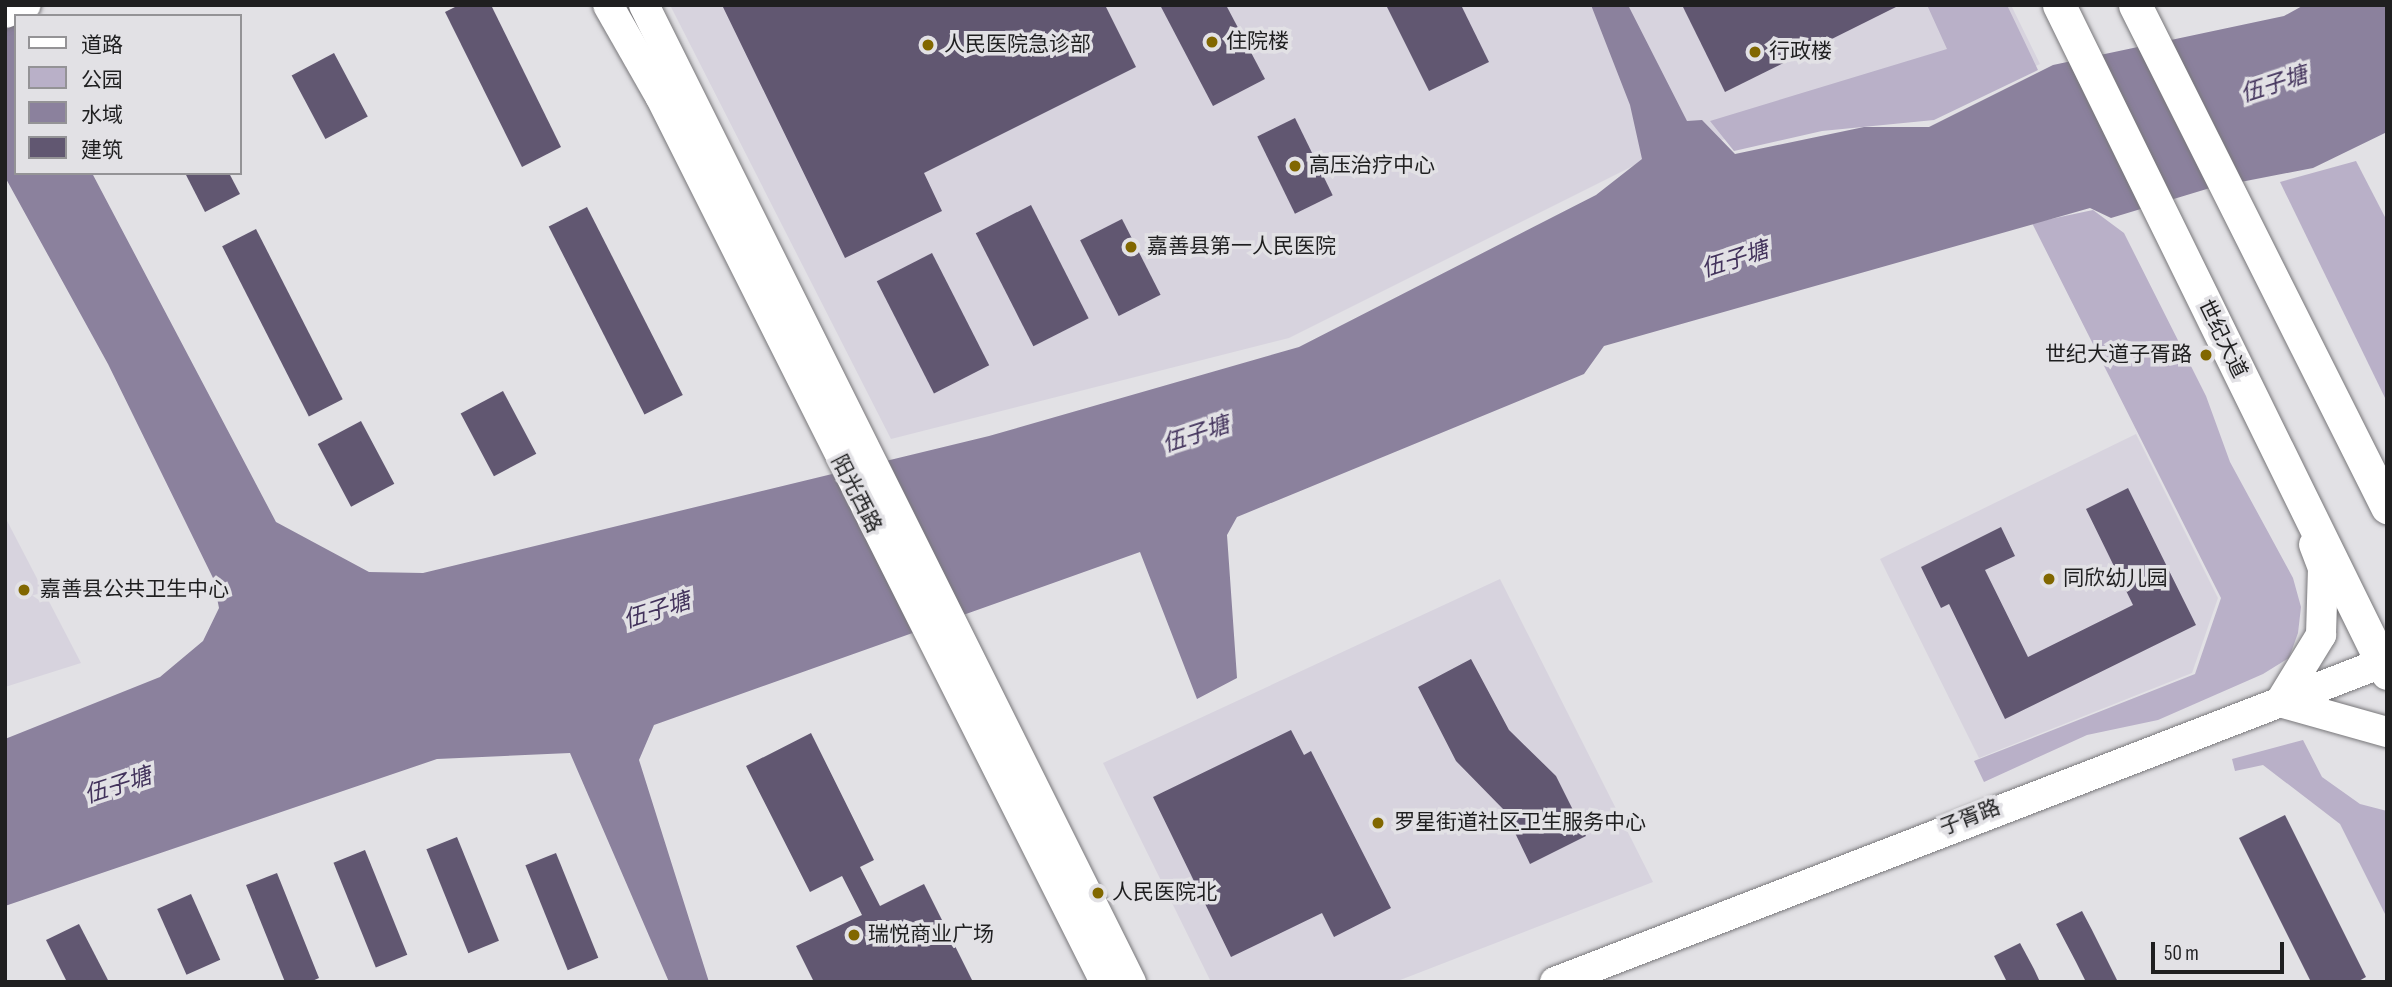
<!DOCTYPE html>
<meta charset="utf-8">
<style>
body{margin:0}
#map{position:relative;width:2392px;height:987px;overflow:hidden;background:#e2e1e5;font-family:"Sofia Sans Condensed","Noto Sans SC",sans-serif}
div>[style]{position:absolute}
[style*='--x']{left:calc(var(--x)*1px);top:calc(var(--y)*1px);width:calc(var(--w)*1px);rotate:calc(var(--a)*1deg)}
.built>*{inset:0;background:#d7d3de}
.green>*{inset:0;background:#b9b0c8}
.water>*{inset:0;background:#8b819d}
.building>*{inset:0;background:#615771;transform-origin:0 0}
.roads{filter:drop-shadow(0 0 2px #78777a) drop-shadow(0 0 2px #78777a)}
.secondary>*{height:30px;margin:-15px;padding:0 15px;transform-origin:15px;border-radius:15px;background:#fff}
.primary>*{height:33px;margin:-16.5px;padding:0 16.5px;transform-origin:16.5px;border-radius:16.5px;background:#fff}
.dots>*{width:19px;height:19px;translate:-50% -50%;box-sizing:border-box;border:4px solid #e2e1e5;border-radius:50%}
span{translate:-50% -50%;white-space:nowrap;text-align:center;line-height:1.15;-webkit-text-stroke:7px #e2e1e5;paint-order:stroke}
.poi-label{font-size:21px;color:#1f1f20}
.left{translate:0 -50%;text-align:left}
.right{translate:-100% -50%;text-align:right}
.street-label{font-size:21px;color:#1f1f20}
.water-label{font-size:23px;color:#43335c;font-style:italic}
.frame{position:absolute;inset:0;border:7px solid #1f1f20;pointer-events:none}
.legend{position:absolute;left:14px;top:14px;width:228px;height:161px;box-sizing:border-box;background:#e2e1e5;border:2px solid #949396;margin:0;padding:9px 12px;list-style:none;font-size:21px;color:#1f1f20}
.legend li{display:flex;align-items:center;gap:14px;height:35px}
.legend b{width:35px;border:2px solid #949396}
.scale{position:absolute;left:2151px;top:942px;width:133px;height:32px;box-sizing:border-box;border:4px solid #1f1f20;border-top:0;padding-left:9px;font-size:21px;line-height:24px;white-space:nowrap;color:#1f1f20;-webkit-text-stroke:5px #e2e1e5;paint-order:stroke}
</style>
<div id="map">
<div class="built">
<div style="clip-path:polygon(670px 5px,2011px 5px,2040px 64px,1928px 120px,1708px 141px,1653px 156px,1289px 338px,891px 439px)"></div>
<div style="clip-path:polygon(2136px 434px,2218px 598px,2192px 673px,1979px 758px,1880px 559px)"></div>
<div style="clip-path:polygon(5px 517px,81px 663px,5px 687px)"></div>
<div style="clip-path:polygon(1500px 579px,1653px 882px,1395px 982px,1211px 982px,1103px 763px)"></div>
</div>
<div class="green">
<div style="clip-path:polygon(1927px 5px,2007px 5px,2038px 70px,1934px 120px,1822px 131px,1734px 151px,1710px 121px,1947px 49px)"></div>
<div style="clip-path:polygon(2356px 161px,2387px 221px,2387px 402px,2280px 182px)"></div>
<div style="clip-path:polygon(2093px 210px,2124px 233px,2206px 396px,2230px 462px,2293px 578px,2301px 607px,2298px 633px,2289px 658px,2263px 674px,2158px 720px,2087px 735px,1984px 782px,1974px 761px,2195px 674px,2221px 598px,2032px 223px)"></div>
<div style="clip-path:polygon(2303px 740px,2322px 777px,2360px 804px,2387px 811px,2387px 918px,2340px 824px,2263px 765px,2235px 771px,2232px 759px)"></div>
</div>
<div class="water">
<div style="clip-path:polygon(5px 5px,16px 16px,16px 173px,92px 173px,276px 522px,369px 572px,423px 573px,989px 436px,1299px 347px,1596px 195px,1642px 159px,1630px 105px,1591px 5px,1628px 5px,1687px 121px,1702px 120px,1735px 154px,1864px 127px,1929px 127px,2053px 65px,2284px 16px,2304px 5px,2387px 5px,2387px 132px,2313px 168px,2210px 188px,2111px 218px,2090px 208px,1604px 346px,1584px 374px,1237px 517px,1227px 535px,1237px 678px,1197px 699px,1140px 552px,654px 725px,639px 760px,709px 982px,669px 982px,570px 753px,437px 759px,5px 906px,5px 739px,160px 677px,203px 641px,219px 608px,213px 578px,108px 364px,5px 177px)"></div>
</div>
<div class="building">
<div style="clip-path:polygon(459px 5px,491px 5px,561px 147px,522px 167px,445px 12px)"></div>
<div style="clip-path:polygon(722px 5px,1105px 5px,1136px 67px,924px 173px,942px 211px,845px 258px)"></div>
<div style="clip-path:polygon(1160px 5px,1226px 5px,1265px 79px,1213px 106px)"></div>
<div style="clip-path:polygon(1386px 5px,1461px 5px,1489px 62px,1429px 91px)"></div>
<div style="clip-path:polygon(1682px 5px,1900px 5px,1725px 92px)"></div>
<div style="left:334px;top:53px;width:72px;height:48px;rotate:62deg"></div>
<div style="left:1295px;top:118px;width:86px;height:42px;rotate:64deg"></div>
<div style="clip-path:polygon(185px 173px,229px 173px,240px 194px,205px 212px)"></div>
<div style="left:1031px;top:205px;width:127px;height:62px;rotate:63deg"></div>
<div style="left:587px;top:207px;width:211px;height:43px;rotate:63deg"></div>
<div style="left:1122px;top:219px;width:85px;height:47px;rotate:63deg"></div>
<div style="left:256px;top:229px;width:191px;height:38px;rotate:63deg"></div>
<div style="left:932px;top:253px;width:126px;height:62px;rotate:63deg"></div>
<div style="left:503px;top:391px;width:71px;height:48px;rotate:62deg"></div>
<div style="left:361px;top:421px;width:71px;height:49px;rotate:62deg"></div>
<div style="clip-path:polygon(2128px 488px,2196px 625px,2005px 719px,1949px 604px,1941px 608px,1921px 567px,2001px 527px,2015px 556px,1985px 570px,2028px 657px,2133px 605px,2086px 509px)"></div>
<div style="clip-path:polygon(1471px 659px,1509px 730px,1556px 776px,1586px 836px,1530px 864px,1504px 810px,1456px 761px,1418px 687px)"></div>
<div style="clip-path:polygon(1291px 730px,1304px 755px,1311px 751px,1391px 908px,1334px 937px,1322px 913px,1231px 957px,1153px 797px)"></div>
<div style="clip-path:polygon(811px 733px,874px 860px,860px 867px,880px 906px,924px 884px,973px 982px,814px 982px,796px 946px,862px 915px,842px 876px,810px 892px,746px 766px)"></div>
<div style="clip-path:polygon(2285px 815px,2366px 977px,2357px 982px,2311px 982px,2239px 838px)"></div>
<div style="left:457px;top:837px;width:112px;height:33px;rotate:68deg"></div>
<div style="left:365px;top:850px;width:113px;height:34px;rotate:68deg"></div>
<div style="left:556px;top:853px;width:113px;height:33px;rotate:68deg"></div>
<div style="clip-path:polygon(277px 873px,319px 978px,310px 982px,285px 982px,246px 885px)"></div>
<div style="left:191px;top:894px;width:72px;height:37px;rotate:66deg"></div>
<div style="clip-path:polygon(2082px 911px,2092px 930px,2118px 982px,2086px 982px,2076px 962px,2056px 924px)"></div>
<div style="clip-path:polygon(79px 924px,109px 982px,67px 982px,46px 940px)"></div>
<div style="clip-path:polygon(2020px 943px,2034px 969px,2040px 982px,2007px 982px,1994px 956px)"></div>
</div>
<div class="roads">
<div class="secondary">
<div style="--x:608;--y:5;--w:105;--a:60.3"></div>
<div style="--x:660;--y:96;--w:991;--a:63.33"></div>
<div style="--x:644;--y:5;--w:1092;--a:63.51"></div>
<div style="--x:5;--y:13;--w:22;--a:-21"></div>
<div style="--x:2280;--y:702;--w:79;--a:-58.5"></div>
<div style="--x:2321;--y:635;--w:67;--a:-88.3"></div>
<div style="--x:2323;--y:568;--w:25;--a:-111"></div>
<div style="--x:2280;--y:702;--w:111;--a:15.7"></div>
<div style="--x:1555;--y:982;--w:892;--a:-21.1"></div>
</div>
<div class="primary">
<div style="--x:2059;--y:5;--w:744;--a:63.85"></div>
<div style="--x:2135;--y:5;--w:562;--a:63.34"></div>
</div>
</div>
<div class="dots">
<div style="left:1212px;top:42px;background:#816700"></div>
<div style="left:928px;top:45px;background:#816700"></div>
<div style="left:1755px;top:52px;background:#816700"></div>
<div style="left:1295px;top:166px;background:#816700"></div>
<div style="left:1131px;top:247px;background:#816700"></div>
<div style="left:2206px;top:355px;background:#816700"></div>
<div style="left:2049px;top:579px;background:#816700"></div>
<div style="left:24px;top:590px;background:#816700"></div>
<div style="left:1378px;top:823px;background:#816700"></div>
<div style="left:1098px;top:893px;background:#816700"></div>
<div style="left:854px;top:935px;background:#816700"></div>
</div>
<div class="poi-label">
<span class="left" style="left:1226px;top:42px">住院楼</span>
<span class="left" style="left:944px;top:45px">人民医院急诊部</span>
<span class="left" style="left:1769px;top:52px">行政楼</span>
<span class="left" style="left:1309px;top:166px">高压治疗中心</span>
<span class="left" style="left:1147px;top:247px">嘉善县第一人民医院</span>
<span class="right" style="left:2192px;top:355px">世纪大道子胥路</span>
<span class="left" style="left:2063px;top:579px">同欣幼儿园</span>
<span class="left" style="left:40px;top:590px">嘉善县公共卫生中心</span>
<span class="left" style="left:1394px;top:823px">罗星街道社区卫生服务中心</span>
<span class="left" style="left:1112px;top:893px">人民医院北</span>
<span class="left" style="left:868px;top:935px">瑞悦商业广场</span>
</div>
<div class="street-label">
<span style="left:2222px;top:339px;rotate:64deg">世纪大道</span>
<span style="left:856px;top:494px;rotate:63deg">阳光西路</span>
<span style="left:1970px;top:818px;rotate:-21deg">子胥路</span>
</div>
<div class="water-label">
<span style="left:2274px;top:85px;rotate:-18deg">伍子塘</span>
<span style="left:1735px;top:260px;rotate:-18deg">伍子塘</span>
<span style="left:1196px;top:435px;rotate:-18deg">伍子塘</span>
<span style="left:657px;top:611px;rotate:-18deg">伍子塘</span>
<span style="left:118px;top:786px;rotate:-18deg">伍子塘</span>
</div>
<div class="frame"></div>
<ul class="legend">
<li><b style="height:9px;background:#fff"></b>道路</li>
<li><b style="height:19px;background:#b9b0c8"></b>公园</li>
<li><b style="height:19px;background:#8b819d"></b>水域</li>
<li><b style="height:19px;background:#615771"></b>建筑</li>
</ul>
<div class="scale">50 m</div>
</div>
